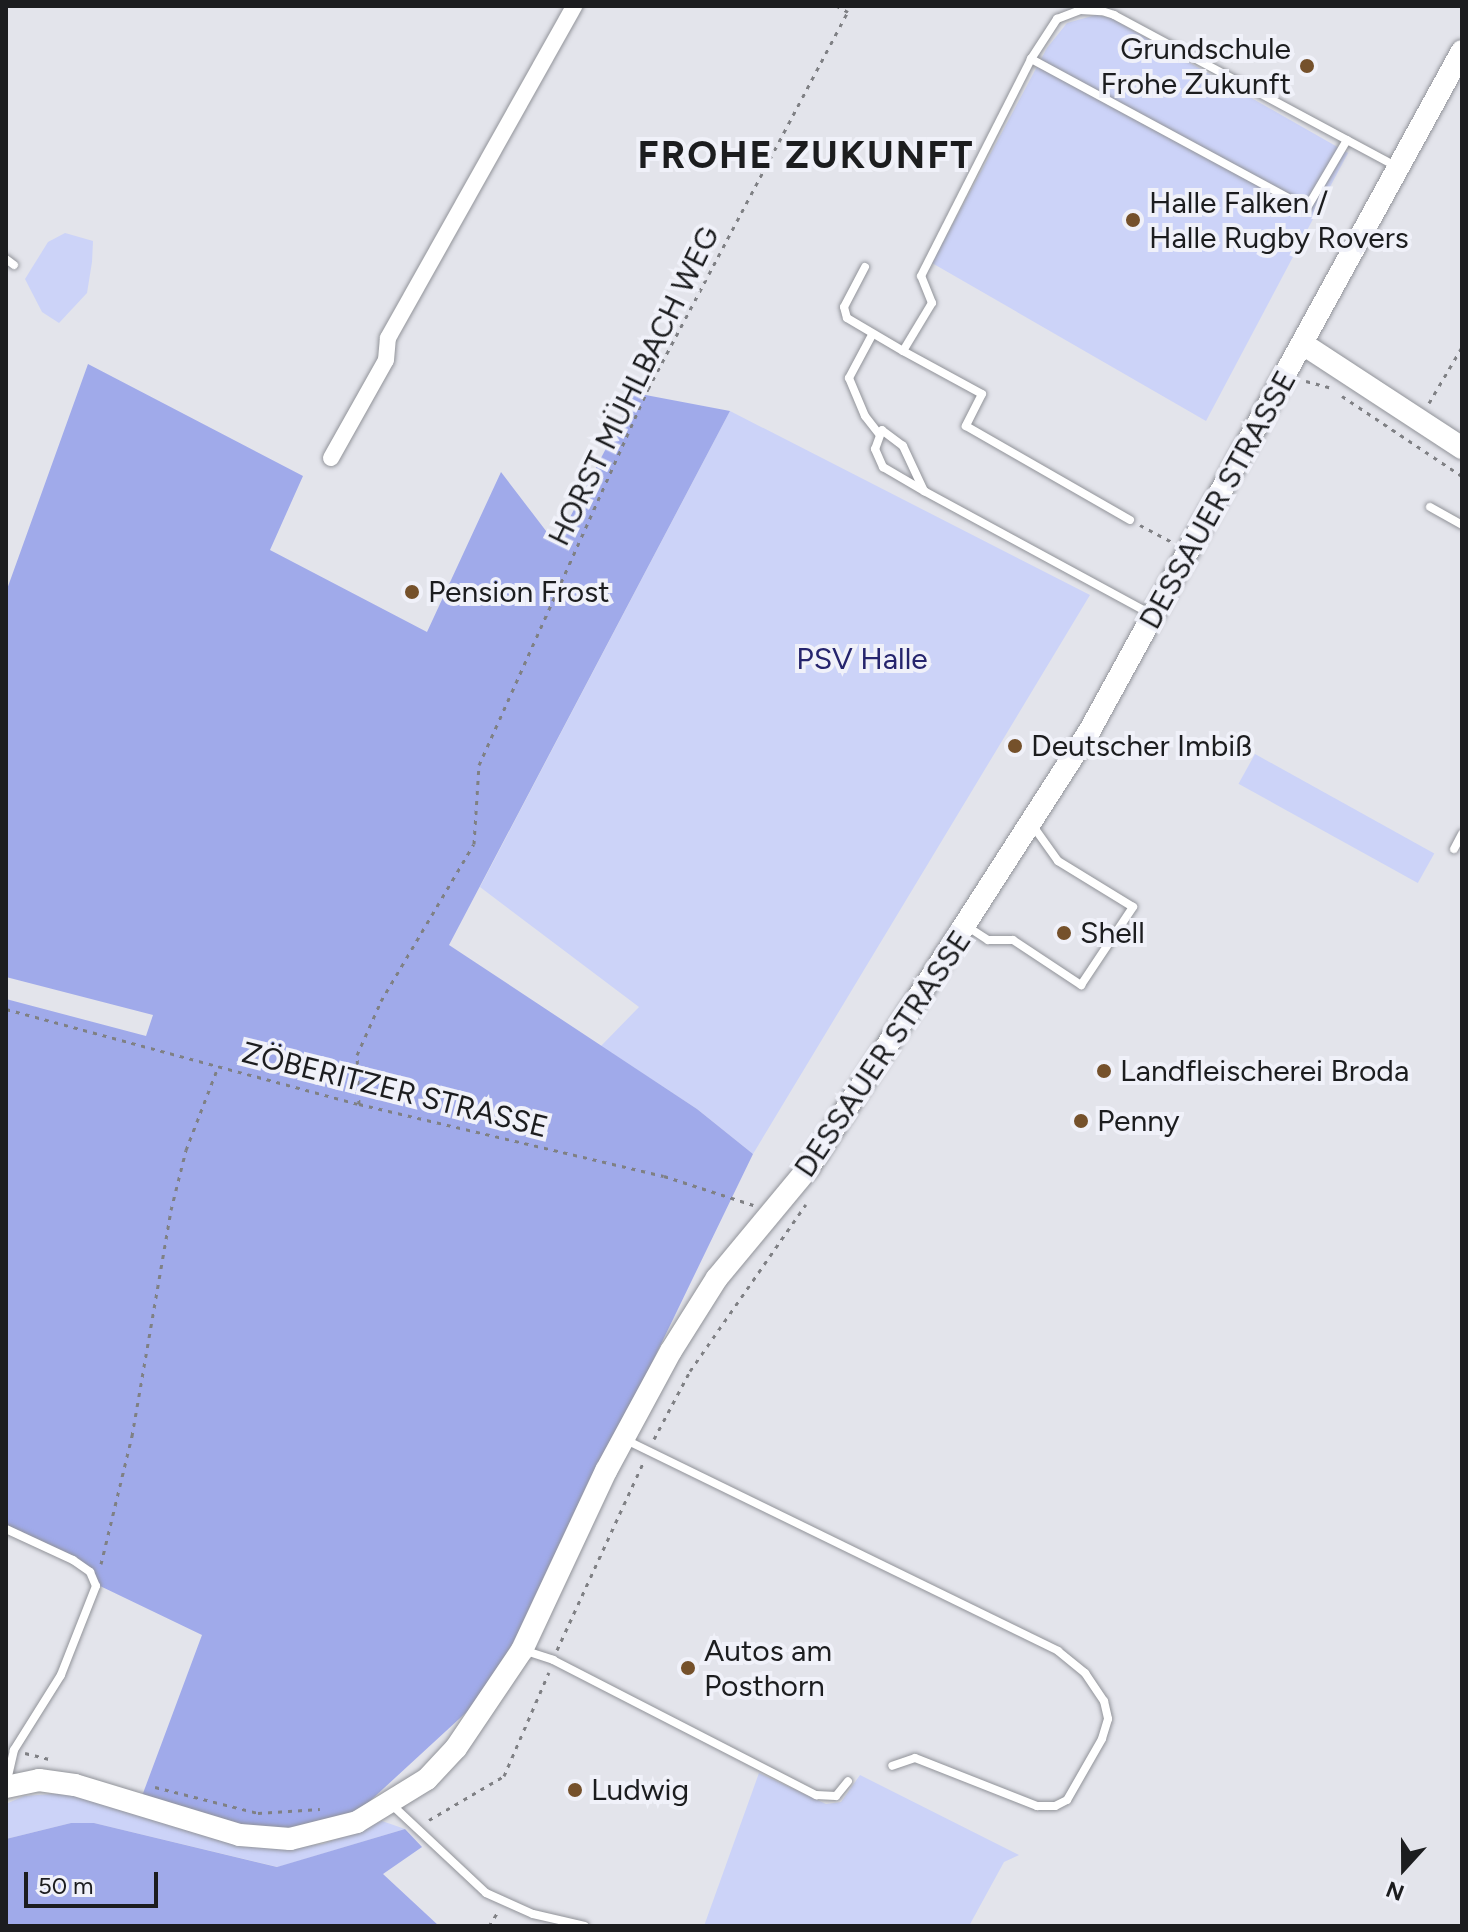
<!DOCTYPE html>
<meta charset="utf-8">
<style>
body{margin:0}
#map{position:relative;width:1468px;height:1932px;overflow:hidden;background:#e3e4eb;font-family:Figtree,sans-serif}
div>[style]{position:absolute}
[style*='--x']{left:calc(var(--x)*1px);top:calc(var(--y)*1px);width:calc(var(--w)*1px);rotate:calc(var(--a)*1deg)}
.green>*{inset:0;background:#ccd3f8;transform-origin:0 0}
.forest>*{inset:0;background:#a0aaea}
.path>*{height:3px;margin-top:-1.5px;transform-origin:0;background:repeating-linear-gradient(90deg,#7f8084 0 4px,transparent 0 10px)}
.roads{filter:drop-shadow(0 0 2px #919399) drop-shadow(0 0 2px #919399)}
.lane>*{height:8px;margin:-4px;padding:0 4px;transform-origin:4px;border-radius:4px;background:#fff}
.street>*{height:16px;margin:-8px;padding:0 8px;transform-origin:8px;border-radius:8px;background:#fff}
.secondary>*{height:22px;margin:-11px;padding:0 11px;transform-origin:11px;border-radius:11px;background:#fff}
.dots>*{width:22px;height:22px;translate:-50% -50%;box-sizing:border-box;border:4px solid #f0f1f9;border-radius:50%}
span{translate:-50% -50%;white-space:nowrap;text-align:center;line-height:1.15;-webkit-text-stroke:8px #f0f1f9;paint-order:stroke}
.poi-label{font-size:30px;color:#1c1d1f}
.right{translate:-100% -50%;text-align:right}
.left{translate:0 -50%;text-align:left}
.street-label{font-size:30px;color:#1c1d1f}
.park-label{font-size:30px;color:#25246d}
.district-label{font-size:38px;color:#1c1d1f;font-weight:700;letter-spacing:2px}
.frame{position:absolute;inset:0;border:8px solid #1c1d1f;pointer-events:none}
.north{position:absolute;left:1364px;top:1828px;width:80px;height:80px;-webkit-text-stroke:6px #f0f1f9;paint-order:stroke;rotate:201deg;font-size:22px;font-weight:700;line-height:32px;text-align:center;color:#1c1d1f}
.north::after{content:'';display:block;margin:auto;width:28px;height:36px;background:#1c1d1f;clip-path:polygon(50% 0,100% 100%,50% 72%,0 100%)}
.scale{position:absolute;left:24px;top:1872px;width:134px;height:36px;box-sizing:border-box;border:4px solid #1c1d1f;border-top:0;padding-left:10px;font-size:24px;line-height:28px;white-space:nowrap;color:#1c1d1f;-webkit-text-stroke:6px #f0f1f9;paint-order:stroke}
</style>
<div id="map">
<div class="green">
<div style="clip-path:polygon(1096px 15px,1111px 18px,1348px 153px,1206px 421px,932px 263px,1047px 48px,1067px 23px)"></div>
<div style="clip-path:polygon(65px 233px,93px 241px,92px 262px,87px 293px,59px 323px,42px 312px,25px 279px,48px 242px)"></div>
<div style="clip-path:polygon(730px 411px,1090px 595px,753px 1154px,697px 1109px,601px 1046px,639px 1007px,480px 887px)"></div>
<div style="left:1255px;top:754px;width:205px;height:34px;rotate:29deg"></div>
<div style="clip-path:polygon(759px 1773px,826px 1804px,841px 1802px,860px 1775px,1019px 1855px,1004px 1862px,969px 1926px,704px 1926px)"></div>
<div style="clip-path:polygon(66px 1793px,272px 1849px,323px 1844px,382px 1821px,405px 1829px,278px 1867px,94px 1823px,71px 1823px,6px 1839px,6px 1804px,24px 1796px)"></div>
</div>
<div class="forest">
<div style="clip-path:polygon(88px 364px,303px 476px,270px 550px,427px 632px,501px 472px,556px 544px,635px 393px,730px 411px,449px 945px,697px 1109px,753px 1154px,526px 1623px,471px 1708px,358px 1812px,259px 1836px,142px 1796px,202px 1635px,98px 1585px,74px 1557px,6px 1526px,6px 999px,146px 1036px,153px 1015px,6px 977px,6px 592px)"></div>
<div style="clip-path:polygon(71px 1823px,94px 1823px,277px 1867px,405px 1829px,422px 1847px,383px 1874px,439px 1926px,6px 1926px,6px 1839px)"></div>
</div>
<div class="path">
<div style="--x:1306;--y:381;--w:24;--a:15"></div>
<div style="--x:1342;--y:396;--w:144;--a:33.7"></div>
<div style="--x:1429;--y:403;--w:65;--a:-59.5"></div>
<div style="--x:1140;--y:525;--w:36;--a:28"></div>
<div style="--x:6;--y:1009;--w:366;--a:15.1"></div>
<div style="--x:359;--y:1104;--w:313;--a:13.3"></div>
<div style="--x:664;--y:1176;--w:94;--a:18"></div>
<div style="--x:359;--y:1104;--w:49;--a:-92.3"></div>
<div style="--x:357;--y:1055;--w:59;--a:-66"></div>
<div style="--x:381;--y:1001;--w:182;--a:-59.4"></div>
<div style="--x:474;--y:844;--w:79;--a:-86.4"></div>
<div style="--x:479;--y:765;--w:412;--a:-65.8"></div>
<div style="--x:648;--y:389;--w:427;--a:-62.1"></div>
<div style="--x:848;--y:12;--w:13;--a:-151"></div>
<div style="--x:654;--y:1439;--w:77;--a:-62.1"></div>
<div style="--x:690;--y:1371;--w:203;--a:-55.2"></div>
<div style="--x:101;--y:1564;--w:132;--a:-76.4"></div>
<div style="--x:132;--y:1436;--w:229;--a:-80.2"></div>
<div style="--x:171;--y:1210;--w:62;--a:-76"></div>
<div style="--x:186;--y:1150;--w:89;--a:-68.9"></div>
<div style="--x:557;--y:1650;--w:208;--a:-65.3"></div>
<div style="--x:25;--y:1753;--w:29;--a:14"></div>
<div style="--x:155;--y:1787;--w:106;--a:14.2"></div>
<div style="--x:258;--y:1813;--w:62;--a:-3.7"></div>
<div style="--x:429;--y:1820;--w:87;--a:-30.4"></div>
<div style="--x:504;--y:1776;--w:113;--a:-66.6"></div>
<div style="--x:489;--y:1926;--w:15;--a:-58"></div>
</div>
<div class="roads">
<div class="lane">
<div style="--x:1347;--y:140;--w:79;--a:120.5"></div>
<div style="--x:1307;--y:208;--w:314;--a:-151.6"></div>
<div style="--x:1031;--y:59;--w:48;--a:-57"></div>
<div style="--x:1057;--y:19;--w:25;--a:-21"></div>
<div style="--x:1080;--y:10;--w:22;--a:3"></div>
<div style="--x:1102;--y:11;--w:13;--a:18"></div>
<div style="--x:1114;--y:15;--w:322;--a:28.2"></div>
<div style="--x:6;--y:259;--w:10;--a:37"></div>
<div style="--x:865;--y:267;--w:45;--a:117.7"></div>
<div style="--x:844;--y:307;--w:11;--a:75"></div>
<div style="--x:847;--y:318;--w:65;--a:30.5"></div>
<div style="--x:903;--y:351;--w:56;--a:-58.9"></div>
<div style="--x:932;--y:303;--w:29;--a:-112"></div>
<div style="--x:921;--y:276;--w:243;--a:-63.1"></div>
<div style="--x:872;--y:335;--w:49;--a:118.1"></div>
<div style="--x:849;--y:378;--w:41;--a:67.2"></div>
<div style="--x:865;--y:416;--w:23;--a:52"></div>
<div style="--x:903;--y:351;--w:90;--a:28.6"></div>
<div style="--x:982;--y:394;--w:36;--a:117"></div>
<div style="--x:966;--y:426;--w:189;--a:29.8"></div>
<div style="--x:924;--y:491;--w:50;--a:-115"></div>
<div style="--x:903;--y:446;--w:26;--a:-143"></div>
<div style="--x:882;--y:430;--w:20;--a:110"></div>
<div style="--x:875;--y:449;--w:20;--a:66"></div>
<div style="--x:883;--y:467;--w:48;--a:30.3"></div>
<div style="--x:924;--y:491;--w:258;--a:28.5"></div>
<div style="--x:1430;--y:507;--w:37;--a:29"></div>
<div style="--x:1454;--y:849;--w:17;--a:-62"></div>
<div style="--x:968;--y:927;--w:24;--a:33"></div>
<div style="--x:988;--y:940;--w:25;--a:0"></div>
<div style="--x:1013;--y:940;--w:82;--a:33.5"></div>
<div style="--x:1081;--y:985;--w:94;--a:-56.3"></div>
<div style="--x:1133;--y:907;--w:88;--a:-148.5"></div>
<div style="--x:1058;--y:861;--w:43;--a:-125.5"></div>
<div style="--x:624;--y:1439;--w:483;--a:26"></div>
<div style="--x:1058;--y:1651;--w:35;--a:39"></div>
<div style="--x:1085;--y:1673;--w:34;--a:56"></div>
<div style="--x:1104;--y:1701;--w:18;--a:77"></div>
<div style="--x:1108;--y:1719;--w:21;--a:107"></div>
<div style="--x:1102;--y:1739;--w:70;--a:119.8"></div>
<div style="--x:1067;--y:1800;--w:13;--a:153"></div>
<div style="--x:1055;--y:1806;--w:18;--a:180"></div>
<div style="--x:1037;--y:1806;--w:131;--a:-158.5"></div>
<div style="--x:915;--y:1758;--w:24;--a:161"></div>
<div style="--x:6;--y:1529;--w:74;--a:24.8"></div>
<div style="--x:73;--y:1560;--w:21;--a:35"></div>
<div style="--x:90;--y:1572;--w:15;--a:67"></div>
<div style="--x:96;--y:1586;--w:96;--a:111.5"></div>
<div style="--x:61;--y:1675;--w:89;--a:122.1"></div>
<div style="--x:14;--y:1750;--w:36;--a:103"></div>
<div style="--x:523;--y:1650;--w:32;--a:18"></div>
<div style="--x:553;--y:1660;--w:296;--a:27.2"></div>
<div style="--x:816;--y:1795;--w:20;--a:3"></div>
<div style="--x:836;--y:1796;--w:19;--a:-51"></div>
<div style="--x:391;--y:1804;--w:130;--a:43.1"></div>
<div style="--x:486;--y:1893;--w:51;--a:24.1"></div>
<div style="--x:533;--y:1914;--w:53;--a:13"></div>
</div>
<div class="street">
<div style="--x:331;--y:458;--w:112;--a:-60.7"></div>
<div style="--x:386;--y:360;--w:22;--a:-85"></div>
<div style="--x:388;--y:338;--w:381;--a:-60.7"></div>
</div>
<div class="secondary">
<div style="--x:1303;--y:344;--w:190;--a:33.2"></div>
<div style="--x:6;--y:1787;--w:34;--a:-12"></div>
<div style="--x:39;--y:1780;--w:36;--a:8"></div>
<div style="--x:75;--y:1785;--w:172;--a:16.9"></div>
<div style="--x:240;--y:1835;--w:50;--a:4.6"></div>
<div style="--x:290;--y:1839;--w:69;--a:-14.2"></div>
<div style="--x:357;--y:1822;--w:82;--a:-31.6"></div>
<div style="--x:427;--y:1779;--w:42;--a:-46.9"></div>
<div style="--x:456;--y:1748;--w:118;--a:-56"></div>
<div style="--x:522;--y:1650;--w:198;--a:-64.9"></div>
<div style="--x:606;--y:1471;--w:136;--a:-61.6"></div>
<div style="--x:671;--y:1351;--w:86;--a:-57.8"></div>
<div style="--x:717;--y:1278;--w:144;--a:-50.3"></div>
<div style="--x:809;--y:1167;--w:520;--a:-57.26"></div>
<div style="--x:1090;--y:730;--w:774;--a:-61.28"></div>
</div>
</div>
<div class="dots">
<div style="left:1307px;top:66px;background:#75512b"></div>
<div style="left:1133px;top:220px;background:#75512b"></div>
<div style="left:412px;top:592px;background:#75512b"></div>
<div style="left:1015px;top:746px;background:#75512b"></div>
<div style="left:1064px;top:933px;background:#75512b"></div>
<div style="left:1104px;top:1071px;background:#75512b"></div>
<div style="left:1081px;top:1121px;background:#75512b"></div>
<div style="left:688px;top:1668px;background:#75512b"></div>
<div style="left:575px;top:1790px;background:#75512b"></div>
</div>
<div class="poi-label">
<span class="right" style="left:1291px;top:66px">Grundschule<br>Frohe Zukunft</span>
<span class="left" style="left:1149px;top:220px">Halle Falken /<br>Halle Rugby Rovers</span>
<span class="left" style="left:428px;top:592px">Pension Frost</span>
<span class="left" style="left:1031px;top:746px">Deutscher Imbiß</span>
<span class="left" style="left:1080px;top:933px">Shell</span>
<span class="left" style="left:1120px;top:1071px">Landfleischerei Broda</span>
<span class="left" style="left:1097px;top:1121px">Penny</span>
<span class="left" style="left:704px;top:1668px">Autos am<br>Posthorn</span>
<span class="left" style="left:591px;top:1790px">Ludwig</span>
</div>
<div class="street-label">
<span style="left:634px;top:386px;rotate:-64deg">HORST MÜHLBACH WEG</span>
<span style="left:1218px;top:500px;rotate:-61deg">DESSAUER STRASSE</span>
<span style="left:883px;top:1054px;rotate:-56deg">DESSAUER STRASSE</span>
<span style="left:395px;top:1090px;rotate:14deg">ZÖBERITZER STRASSE</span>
</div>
<div class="park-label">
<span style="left:862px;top:659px">PSV Halle</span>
</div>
<div class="district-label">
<span style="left:806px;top:156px">FROHE ZUKUNFT</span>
</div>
<div class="frame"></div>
<div class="north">N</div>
<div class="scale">50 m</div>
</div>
